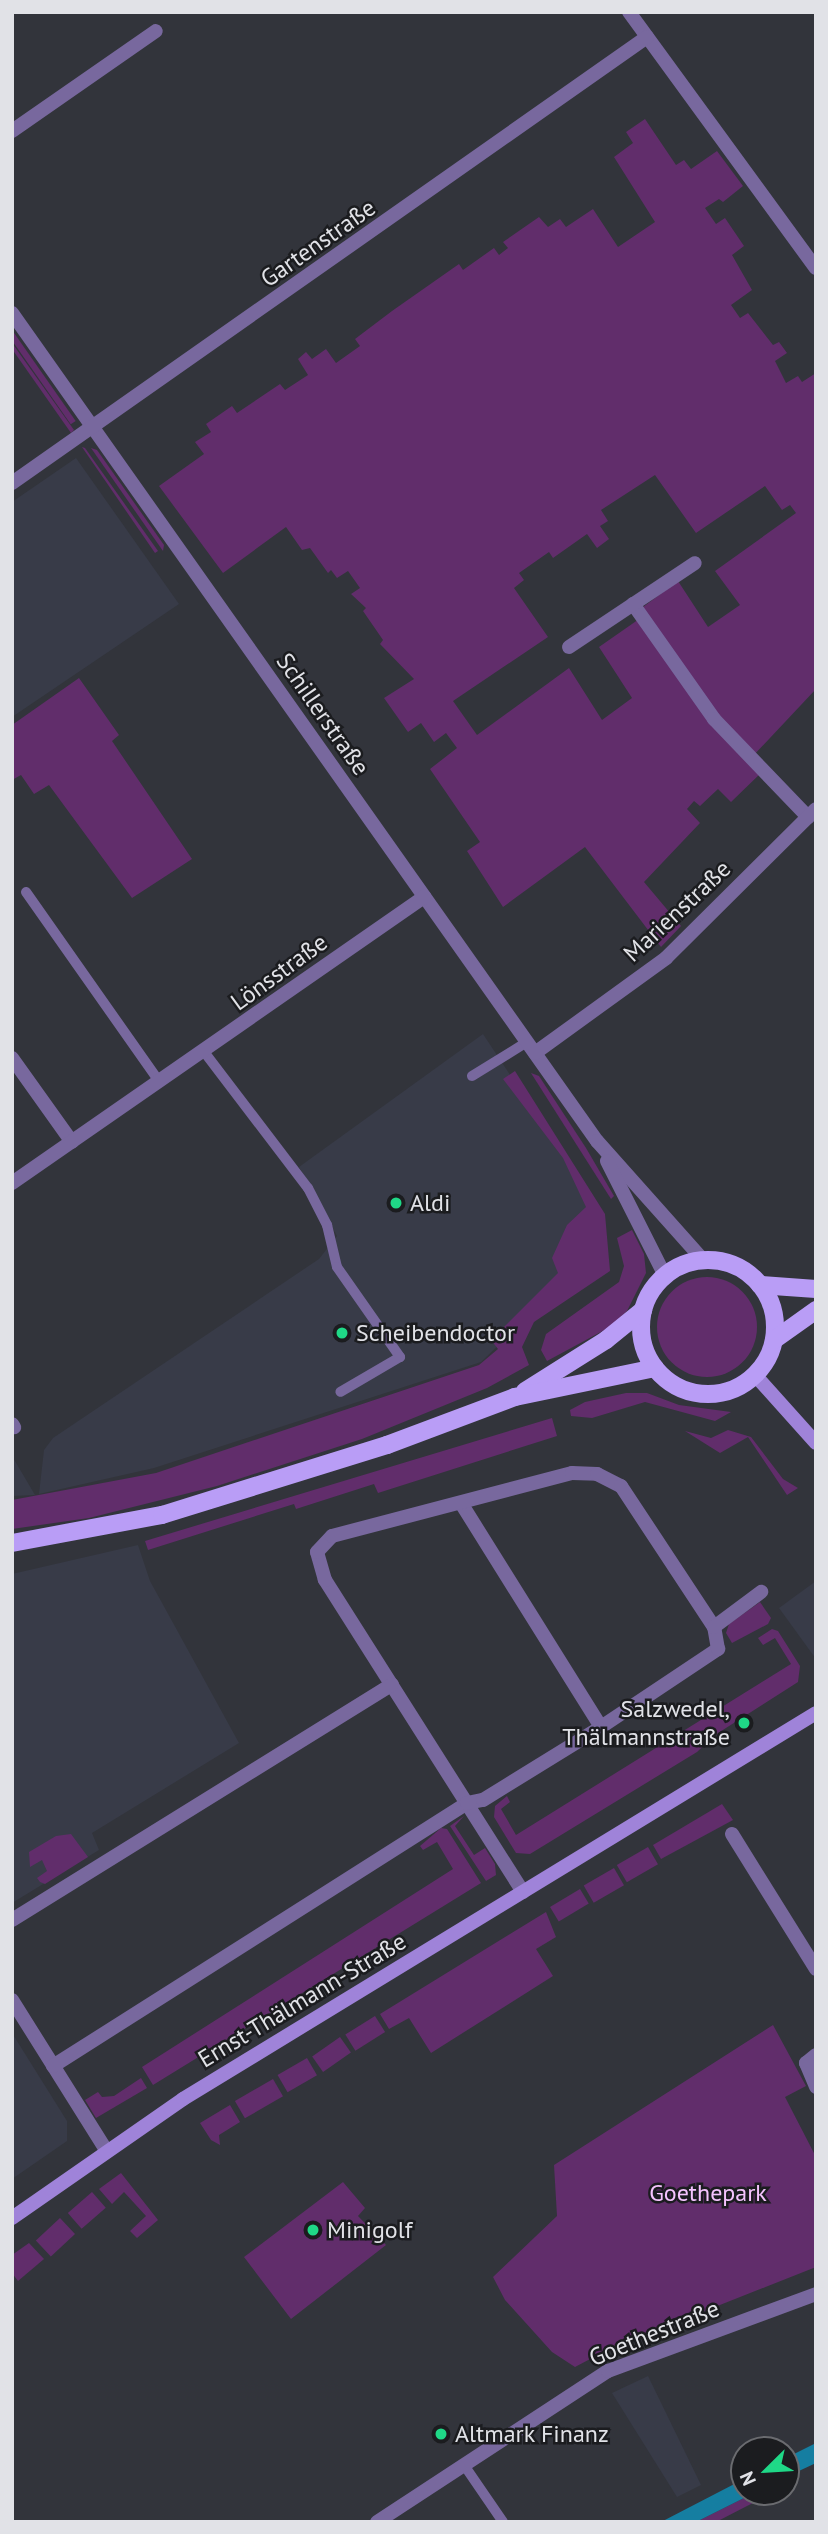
<!DOCTYPE html>
<meta charset="utf-8">
<style>
body{margin:0}
#map{position:relative;width:828px;height:2534px;overflow:hidden;background:#32343b;font-family:"PT Sans",sans-serif}
div>[style]{position:absolute}
[style*='--x']{left:calc(var(--x)*1px);top:calc(var(--y)*1px);width:calc(var(--w)*1px);rotate:calc(var(--a)*1deg)}
.built>*{inset:0;background:#383b48}
.green>*{inset:0;background:#612d6b;transform-origin:0 0}
.round{border-radius:50%}
.water>*{inset:0;background:#157ea1}
.service>*{height:10px;margin:-5px;padding:0 5px;transform-origin:5px;border-radius:5px;background:#78689e}
.minor>*{height:14px;margin:-7px;padding:0 7px;transform-origin:7px;border-radius:7px;background:#78689e}
.secondary>*{height:14px;margin:-7px;padding:0 7px;transform-origin:7px;border-radius:7px;background:#9f83d9}
.primary>*{height:18px;margin:-9px;padding:0 9px;transform-origin:9px;border-radius:9px;background:#b99df6}
.primary>.ring{margin:-9px;padding:0;box-sizing:content-box;background:none;border:18px solid #b99df6;border-radius:50%}
.dots>*{width:19px;height:19px;translate:-50% -50%;box-sizing:border-box;border:4px solid #1b1c1f;border-radius:50%}
span{translate:-50% -50%;white-space:nowrap;text-align:center;line-height:1.15;-webkit-text-stroke:5px #1b1c1f;paint-order:stroke}
.street-label{font-size:24px;color:#e1e2e7}
.poi-label{font-size:24px;color:#e1e2e7}
.left{translate:0 -50%;text-align:left}
.right{translate:-100% -50%;text-align:right}
.park-label{font-size:24px;color:#f5c3fe}
.frame{position:absolute;inset:0;border:14px solid #e1e2e7;pointer-events:none}
.north{position:absolute;left:730px;top:2436px;width:70px;height:70px;box-sizing:border-box;background:#1b1c1f;border:2px solid #6a6b6f;border-radius:50%;rotate:246deg;font-size:19px;font-weight:700;line-height:28px;text-align:center;color:#e1e2e7}
.north::after{content:'';display:block;margin:auto;width:24px;height:32px;background:#1fd887;clip-path:polygon(50% 0,100% 100%,50% 72%,0 100%)}
</style>
<div id="map">
<div class="built">
<div style="clip-path:polygon(76px 458px,179px 604px,12px 717px,12px 502px)"></div>
<div style="clip-path:polygon(483px 1034px,600px 1211px,562px 1284px,481px 1362px,154px 1468px,39px 1494px,44px 1450px,53px 1438px,319px 1259px,337px 1236px,299px 1167px)"></div>
<div style="clip-path:polygon(12px 1456px,35px 1495px,12px 1496px)"></div>
<div style="clip-path:polygon(138px 1545px,150px 1581px,239px 1743px,92px 1833px,99px 1850px,12px 1903px,12px 1574px)"></div>
<div style="clip-path:polygon(816px 1581px,816px 1659px,779px 1608px)"></div>
<div style="clip-path:polygon(12px 2033px,67px 2121px,67px 2141px,12px 2179px)"></div>
<div style="clip-path:polygon(648px 2376px,701px 2485px,677px 2497px,612px 2393px)"></div>
</div>
<div class="green">
<div style="clip-path:polygon(645px 119px,676px 165px,684px 160px,691px 169px,717px 151px,743px 186px,723px 202px,719px 199px,705px 208px,716px 224px,725px 218px,744px 246px,732px 255px,752px 290px,731px 305px,740px 318px,748px 313px,773px 345px,779px 342px,787px 353px,775px 361px,786px 383px,798px 376px,802px 382px,816px 373px,816px 689px,752px 757px,715px 718px,639px 610px,678px 581px,708px 627px,740px 605px,715px 571px,796px 513px,790px 505px,782px 510px,765px 486px,696px 533px,655px 475px,601px 510px,608px 521px,600px 526px,609px 539px,597px 548px,587px 534px,553px 558px,549px 552px,519px 573px,524px 580px,514px 588px,548px 637px,453px 701px,477px 735px,569px 668px,602px 720px,632px 698px,599px 647px,642px 617px,705px 708px,762px 772px,731px 802px,718px 789px,700px 806px,694px 801px,687px 809px,700px 823px,644px 882px,681px 926px,661px 947px,585px 847px,503px 907px,467px 851px,480px 842px,430px 769px,457px 748px,446px 733px,434px 742px,421px 723px,408px 732px,384px 698px,414px 679px,380px 644px,383px 640px,363px 611px,366px 608px,351px 594px,360px 588px,348px 571px,337px 578px,331px 570px,328px 573px,310px 548px,302px 550px,286px 527px,223px 573px,159px 486px,204px 454px,195px 442px,211px 432px,206px 424px,232px 406px,237px 413px,280px 384px,285px 390px,308px 375px,298px 359px,306px 352px,312px 359px,326px 349px,336px 363px,360px 346px,355px 339px,392px 311px,459px 264px,463px 270px,494px 248px,499px 255px,508px 248px,503px 242px,539px 217px,548px 227px,560px 219px,566px 227px,593px 209px,618px 247px,655px 222px,614px 157px,633px 143px,626px 132px)"></div>
<div style="left:12px;top:330px;width:111px;height:6px;rotate:55deg"></div>
<div style="clip-path:polygon(12px 343px,74px 430px,71px 433px,12px 349px)"></div>
<div style="clip-path:polygon(82px 447px,85px 448px,158px 551px,155px 553px)"></div>
<div style="clip-path:polygon(91px 448px,97px 450px,164px 545px,163px 551px)"></div>
<div style="clip-path:polygon(79px 678px,119px 735px,112px 741px,192px 859px,132px 898px,49px 785px,34px 794px,21px 775px,12px 780px,12px 725px)"></div>
<div style="clip-path:polygon(515px 1071px,605px 1214px,610px 1271px,534px 1322px,522px 1347px,529px 1365px,487px 1388px,362px 1439px,217px 1486px,89px 1518px,12px 1529px,12px 1500px,156px 1473px,479px 1365px,498px 1349px,491px 1340px,558px 1273px,552px 1258px,567px 1225px,586px 1207px,563px 1158px,503px 1079px)"></div>
<div style="clip-path:polygon(531px 1073px,539px 1076px,586px 1148px,614px 1196px,611px 1199px)"></div>
<div style="clip-path:polygon(632px 1230px,644px 1254px,646px 1273px,627px 1311px,610px 1327px,547px 1361px,541px 1350px,546px 1334px,619px 1282px,624px 1266px,617px 1238px)"></div>
<div class="round" style="left:657px;top:1277px;width:100px;height:100px"></div>
<div style="clip-path:polygon(626px 1393px,647px 1393px,679px 1405px,731px 1412px,715px 1421px,645px 1402px,592px 1418px,571px 1416px,570px 1410px,585px 1402px)"></div>
<div style="clip-path:polygon(552px 1418px,557px 1436px,378px 1493px,374px 1484px,296px 1509px,294px 1504px,148px 1550px,145px 1541px)"></div>
<div style="clip-path:polygon(728px 1430px,751px 1437px,783px 1479px,798px 1488px,787px 1495px,748px 1437px,720px 1453px,685px 1431px,711px 1438px)"></div>
<div style="clip-path:polygon(760px 1602px,771px 1618px,768px 1624px,732px 1643px,726px 1633px,729px 1624px)"></div>
<div style="clip-path:polygon(772px 1629px,778px 1631px,800px 1666px,798px 1682px,715px 1735px,697px 1752px,530px 1854px,516px 1853px,494px 1817px,495px 1806px,507px 1796px,510px 1802px,501px 1809px,516px 1835px,791px 1664px,775px 1638px,763px 1645px,758px 1638px)"></div>
<div style="clip-path:polygon(722px 1804px,733px 1820px,661px 1859px,653px 1845px)"></div>
<div style="clip-path:polygon(464px 1816px,455px 1826px,474px 1855px,485px 1848px,495px 1864px,496px 1875px,486px 1881px,450px 1826px)"></div>
<div style="clip-path:polygon(441px 1828px,447px 1829px,481px 1883px,153px 2085px,142px 2067px,453px 1869px,437px 1842px,423px 1850px,420px 1846px)"></div>
<div style="clip-path:polygon(71px 1834px,88px 1857px,45px 1884px,40px 1882px,37px 1878px,47px 1871px,42px 1860px,30px 1867px,29px 1852px,56px 1836px)"></div>
<div style="left:648px;top:1847px;width:20px;height:36px;rotate:60deg"></div>
<div style="left:614px;top:1868px;width:20px;height:35px;rotate:60deg"></div>
<div style="left:580px;top:1889px;width:17px;height:35px;rotate:59deg"></div>
<div style="clip-path:polygon(546px 1912px,556px 1937px,536px 1949px,553px 1976px,431px 2053px,409px 2018px,389px 2029px,380px 2014px)"></div>
<div style="left:375px;top:2016px;width:19px;height:35px;rotate:58deg"></div>
<div style="clip-path:polygon(773px 2025px,806px 2086px,785px 2097px,816px 2157px,816px 2267px,609px 2349px,575px 2367px,552px 2352px,505px 2300px,493px 2277px,557px 2216px,554px 2165px)"></div>
<div style="left:340px;top:2037px;width:19px;height:34px;rotate:55deg"></div>
<div style="left:307px;top:2058px;width:20px;height:34px;rotate:60deg"></div>
<div style="clip-path:polygon(141px 2078px,147px 2088px,96px 2118px,85px 2100px,98px 2092px,102px 2097px,114px 2096px)"></div>
<div style="left:273px;top:2079px;width:20px;height:44px;rotate:60deg"></div>
<div style="clip-path:polygon(230px 2105px,240px 2122px,219px 2135px,220px 2145px,211px 2140px,200px 2123px)"></div>
<div style="clip-path:polygon(121px 2173px,158px 2220px,137px 2238px,130px 2231px,146px 2216px,124px 2192px,112px 2204px,99px 2189px)"></div>
<div style="clip-path:polygon(343px 2182px,365px 2208px,358px 2216px,386px 2245px,291px 2319px,244px 2257px)"></div>
<div style="left:92px;top:2192px;width:21px;height:32px;rotate:49deg"></div>
<div style="left:60px;top:2218px;width:22px;height:33px;rotate:47deg"></div>
<div style="clip-path:polygon(29px 2243px,44px 2259px,18px 2281px,12px 2273px,12px 2255px)"></div>
<div style="clip-path:polygon(756px 2492px,774px 2492px,716px 2522px,696px 2522px)"></div>
</div>
<div class="water">
<div style="clip-path:polygon(816px 2443px,816px 2463px,786px 2477px,786px 2458px)"></div>
<div style="clip-path:polygon(744px 2479px,744px 2492px,756px 2492px,696px 2522px,661px 2522px)"></div>
</div>
<div class="service">
<div style="--x:26;--y:892;--w:230;--a:54.9"></div>
<div style="--x:205;--y:1053;--w:170;--a:52.7"></div>
<div style="--x:308;--y:1188;--w:42;--a:62.8"></div>
<div style="--x:327;--y:1225;--w:43;--a:76.6"></div>
<div style="--x:337;--y:1267;--w:110;--a:55"></div>
<div style="--x:400;--y:1357;--w:69;--a:149.7"></div>
<div style="--x:472;--y:1076;--w:65;--a:-31.7"></div>
<div style="--x:464;--y:2465;--w:69;--a:55.6"></div>
</div>
<div class="minor">
<div style="--x:629;--y:12;--w:317;--a:53.9"></div>
<div style="--x:12;--y:131;--w:175;--a:-34.8"></div>
<div style="--x:12;--y:313;--w:1014;--a:54.76"></div>
<div style="--x:597;--y:1141;--w:159;--a:48.3"></div>
<div style="--x:12;--y:483;--w:776;--a:-35.08"></div>
<div style="--x:633;--y:604;--w:141;--a:54.8"></div>
<div style="--x:714;--y:719;--w:136;--a:46.2"></div>
<div style="--x:569;--y:647;--w:151;--a:-33.7"></div>
<div style="--x:535;--y:1053;--w:162;--a:-35.9"></div>
<div style="--x:666;--y:958;--w:211;--a:-44.8"></div>
<div style="--x:12;--y:1058;--w:103;--a:54.5"></div>
<div style="--x:607;--y:1161;--w:129;--a:63.2"></div>
<div style="--x:12;--y:1183;--w:502;--a:-34.77"></div>
<div style="--x:12;--y:1424;--w:4;--a:56"></div>
<div style="--x:461;--y:1503;--w:264;--a:58"></div>
<div style="--x:732;--y:1834;--w:159;--a:58.1"></div>
<div style="--x:523;--y:1892;--w:370;--a:-122.4"></div>
<div style="--x:325;--y:1580;--w:29;--a:-106"></div>
<div style="--x:317;--y:1552;--w:22;--a:-47"></div>
<div style="--x:332;--y:1536;--w:248;--a:-14.7"></div>
<div style="--x:572;--y:1473;--w:25;--a:2"></div>
<div style="--x:597;--y:1474;--w:27;--a:27"></div>
<div style="--x:621;--y:1486;--w:169;--a:56.6"></div>
<div style="--x:12;--y:1920;--w:447;--a:-31.8"></div>
<div style="--x:12;--y:2000;--w:177;--a:57.9"></div>
<div style="--x:816;--y:2055;--w:13;--a:141"></div>
<div style="--x:806;--y:2063;--w:26;--a:67"></div>
<div style="--x:53;--y:2066;--w:490;--a:-32.4"></div>
<div style="--x:467;--y:1803;--w:16;--a:-11"></div>
<div style="--x:483;--y:1800;--w:139;--a:-31.7"></div>
<div style="--x:601;--y:1727;--w:141;--a:-33.7"></div>
<div style="--x:718;--y:1649;--w:22;--a:-100"></div>
<div style="--x:714;--y:1627;--w:59;--a:-36.7"></div>
<div style="--x:377;--y:2522;--w:276;--a:-33.2"></div>
<div style="--x:608;--y:2371;--w:222;--a:-20.3"></div>
</div>
<div class="secondary">
<div style="--x:755;--y:1375;--w:91;--a:48.1"></div>
<div style="--x:12;--y:2218;--w:208;--a:-34.8"></div>
<div style="--x:183;--y:2099;--w:741;--a:-31.37"></div>
</div>
<div class="primary">
<div class="ring" style="left:641px;top:1260px;width:116px;height:116px"></div>
<div style="--x:760;--y:1285;--w:56;--a:4.1"></div>
<div style="--x:774;--y:1340;--w:52;--a:-35.5"></div>
<div style="--x:525;--y:1391;--w:96;--a:-32.2"></div>
<div style="--x:606;--y:1340;--w:48;--a:-39"></div>
<div style="--x:12;--y:1543;--w:153;--a:-10.6"></div>
<div style="--x:162;--y:1515;--w:236;--a:-17.3"></div>
<div style="--x:387;--y:1445;--w:137;--a:-20.6"></div>
<div style="--x:515;--y:1397;--w:143;--a:-11.7"></div>
</div>
<div class="dots">
<div style="left:396px;top:1203px;background:#1fd887"></div>
<div style="left:342px;top:1333px;background:#1fd887"></div>
<div style="left:744px;top:1723px;background:#1fd887"></div>
<div style="left:313px;top:2230px;background:#1fd887"></div>
<div style="left:441px;top:2434px;background:#1fd887"></div>
</div>
<div class="street-label">
<span style="left:318px;top:243px;rotate:-35deg">Gartenstraße</span>
<span style="left:323px;top:714px;rotate:55deg">Schillerstraße</span>
<span style="left:677px;top:911px;rotate:-43deg">Marienstraße</span>
<span style="left:279px;top:972px;rotate:-36deg">Lönsstraße</span>
<span style="left:302px;top:2000px;rotate:-31deg">Ernst-Thälmann-Straße</span>
<span style="left:654px;top:2333px;rotate:-22deg">Goethestraße</span>
</div>
<div class="poi-label">
<span class="left" style="left:410px;top:1203px">Aldi</span>
<span class="left" style="left:356px;top:1333px">Scheibendoctor</span>
<span class="right" style="left:730px;top:1723px">Salzwedel,<br>Thälmannstraße</span>
<span class="left" style="left:327px;top:2230px">Minigolf</span>
<span class="left" style="left:455px;top:2434px">Altmark Finanz</span>
</div>
<div class="park-label">
<span style="left:708px;top:2193px">Goethepark</span>
</div>
<div class="frame"></div>
<div class="north">N</div>
</div>
